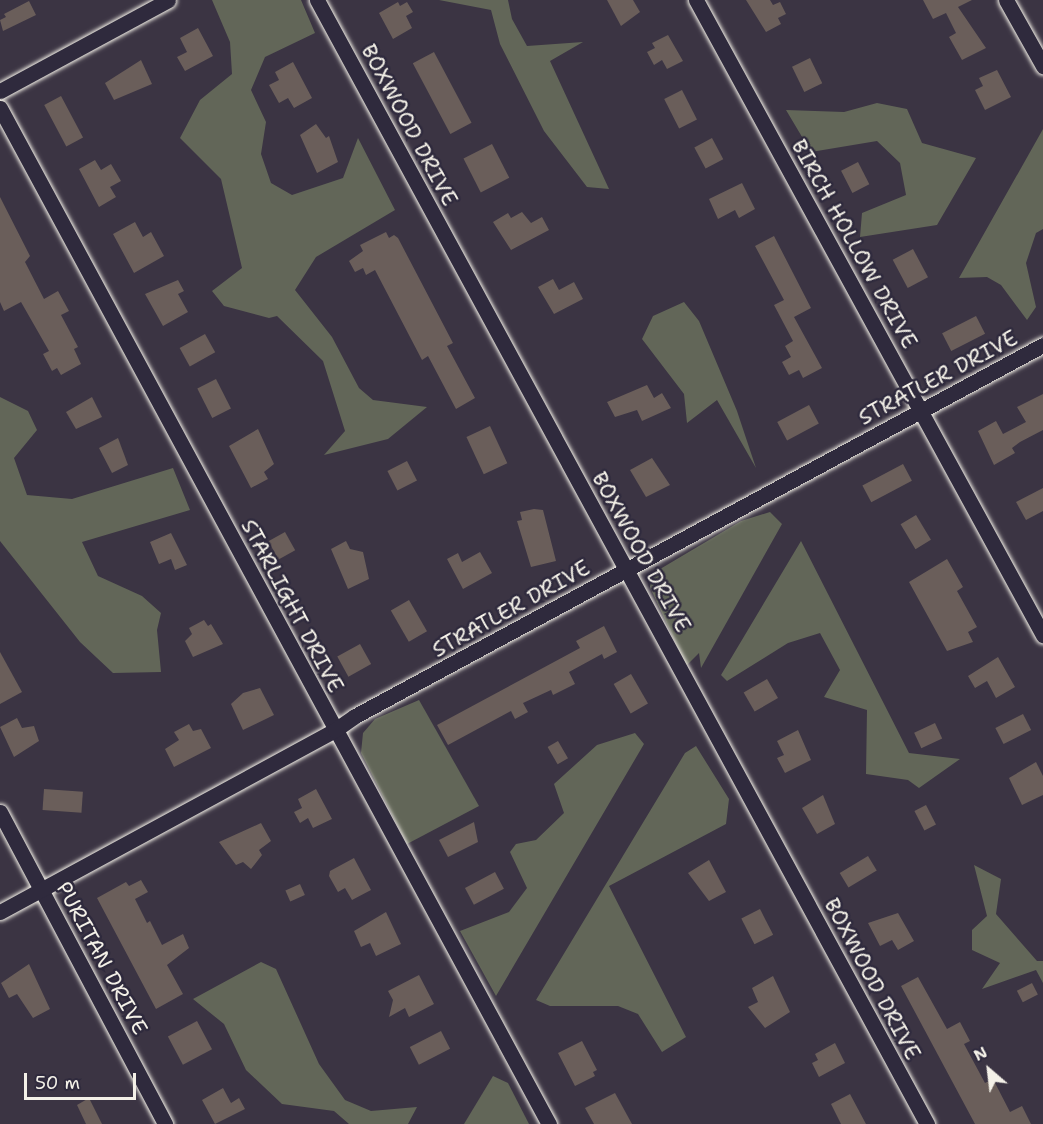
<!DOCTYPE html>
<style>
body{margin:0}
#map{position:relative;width:1043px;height:1124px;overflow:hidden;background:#3b3443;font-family:"Shantell Sans",sans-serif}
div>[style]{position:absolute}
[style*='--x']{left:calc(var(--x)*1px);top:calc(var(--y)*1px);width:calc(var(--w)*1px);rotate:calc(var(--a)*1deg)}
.green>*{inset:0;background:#626658}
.building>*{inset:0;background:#6a5e5a;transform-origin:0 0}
.roads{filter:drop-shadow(0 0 2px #f4f1e8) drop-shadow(0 0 2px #f4f1e8)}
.minor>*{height:15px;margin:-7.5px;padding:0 7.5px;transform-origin:7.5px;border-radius:7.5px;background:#2f2a3d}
span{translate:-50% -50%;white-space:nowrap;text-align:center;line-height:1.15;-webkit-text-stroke:5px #2f2a3d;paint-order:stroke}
.street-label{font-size:21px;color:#f4f1e8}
.north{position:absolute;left:959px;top:1040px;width:60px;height:60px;-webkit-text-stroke:4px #2f2a3d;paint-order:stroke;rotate:332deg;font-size:16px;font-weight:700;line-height:24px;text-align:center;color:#f4f1e8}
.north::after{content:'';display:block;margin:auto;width:21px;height:27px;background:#f4f1e8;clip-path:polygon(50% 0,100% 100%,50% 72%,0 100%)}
.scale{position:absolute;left:24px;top:1073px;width:112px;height:27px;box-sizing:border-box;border:3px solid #f4f1e8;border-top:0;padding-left:8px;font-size:18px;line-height:21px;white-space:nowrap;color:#f4f1e8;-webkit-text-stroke:4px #2f2a3d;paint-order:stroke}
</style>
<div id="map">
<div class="green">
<div style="clip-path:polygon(212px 0,301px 0,315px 33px,265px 57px,251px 90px,266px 122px,261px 154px,271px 183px,292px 195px,343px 178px,358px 138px,395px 210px,316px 257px,295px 290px,332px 337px,359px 388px,373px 400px,427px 407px,388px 439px,324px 455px,345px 431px,323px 361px,277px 316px,269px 318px,224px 306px,212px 291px,242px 268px,221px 179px,180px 138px,200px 100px,232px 74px,230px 42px)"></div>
<div style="clip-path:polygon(439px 0,508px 0,512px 19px,527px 46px,583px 42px,550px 61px,609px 189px,587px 187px,544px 131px,500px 44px,491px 10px)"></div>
<div style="clip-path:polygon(877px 103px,907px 109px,922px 143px,976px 158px,937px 225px,860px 237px,862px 213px,906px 195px,900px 163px,877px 141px,811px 152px,786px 110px,844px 112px)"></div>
<div style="clip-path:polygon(1043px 129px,1043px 229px,1036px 233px,1026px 263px,1036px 307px,1027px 320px,1001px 285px,987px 277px,959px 278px)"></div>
<div style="clip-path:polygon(684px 302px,699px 321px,737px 411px,756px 468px,717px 400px,687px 423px,684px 394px,642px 339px,653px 316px)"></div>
<div style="clip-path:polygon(0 397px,28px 411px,37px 430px,14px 458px,27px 495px,72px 499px,173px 468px,190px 510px,82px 542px,98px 576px,142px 596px,161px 613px,157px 630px,161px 672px,113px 673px,80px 642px,0 541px)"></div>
<div style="clip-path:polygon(770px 512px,782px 524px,701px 668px,699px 653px,686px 666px,650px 587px,650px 575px,741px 521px)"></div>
<div style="clip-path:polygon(801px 541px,909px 753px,960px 759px,919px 788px,908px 780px,866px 774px,867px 710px,824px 697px,840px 670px,820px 633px,788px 643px,727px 681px,721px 675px)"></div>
<div style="clip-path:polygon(419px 700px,479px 806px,407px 844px,361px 753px,363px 733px,375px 719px)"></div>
<div style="clip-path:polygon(635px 733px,644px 744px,496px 996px,460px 931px,509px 912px,527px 888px,510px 852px,516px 844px,536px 840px,564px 813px,554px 784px,597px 745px)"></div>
<div style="clip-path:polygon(696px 746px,729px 799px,726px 824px,609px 886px,686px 1037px,662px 1052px,638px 1014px,618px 1006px,550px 1006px,536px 1000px,685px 753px)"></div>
<div style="clip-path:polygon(974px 865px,1001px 879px,996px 914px,1037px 961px,1043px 961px,1043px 983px,1036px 970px,982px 989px,1000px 963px,972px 950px,972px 930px,987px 916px)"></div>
<div style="clip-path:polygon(261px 962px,276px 969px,319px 1064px,345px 1100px,371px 1111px,417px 1107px,408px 1124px,349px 1124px,334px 1111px,282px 1104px,246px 1070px,224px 1024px,193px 999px)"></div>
<div style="clip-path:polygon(493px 1076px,508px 1083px,529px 1124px,464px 1124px)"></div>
</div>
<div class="building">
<div style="clip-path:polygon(607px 0,633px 0,640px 12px,621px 26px)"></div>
<div style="clip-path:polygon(746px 0,770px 0,773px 5px,780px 2px,786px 14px,778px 18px,781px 24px,766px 32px)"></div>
<div style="clip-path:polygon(923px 0,972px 0,958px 7px,986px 48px,962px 60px,949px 37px,956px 33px,946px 13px,933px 19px)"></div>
<div style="clip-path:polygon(29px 1px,36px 15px,3px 31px,0 20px,6px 17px,4px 14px)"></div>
<div style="clip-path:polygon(398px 2px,400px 6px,407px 2px,413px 12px,406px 16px,412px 28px,393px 39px,379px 13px)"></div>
<div style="clip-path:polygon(198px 28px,213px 56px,185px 71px,177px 57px,187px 52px,180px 38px)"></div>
<div style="clip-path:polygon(668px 35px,683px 61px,667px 69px,662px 60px,654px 65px,647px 52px,655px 48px,652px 43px)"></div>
<div style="left:434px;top:52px;width:80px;height:24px;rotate:62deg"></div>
<div style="left:810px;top:58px;width:28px;height:20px;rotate:64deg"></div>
<div style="clip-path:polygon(141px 60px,152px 84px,114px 100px,105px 83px)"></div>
<div style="clip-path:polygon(293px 62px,312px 98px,294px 108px,288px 98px,279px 103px,269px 85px,279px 80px,275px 72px)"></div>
<div style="clip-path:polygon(997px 70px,1011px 97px,985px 110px,975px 90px,983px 86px,979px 78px)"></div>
<div style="left:682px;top:90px;width:33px;height:20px;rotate:63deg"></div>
<div style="left:61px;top:96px;width:47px;height:19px;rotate:62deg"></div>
<div style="clip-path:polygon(316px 124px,326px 138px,329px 136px,338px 162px,317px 173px,300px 135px)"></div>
<div style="left:712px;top:138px;width:24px;height:20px;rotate:62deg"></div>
<div style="left:492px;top:144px;width:38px;height:32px;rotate:63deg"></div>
<div style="clip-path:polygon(95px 160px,101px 170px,111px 164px,121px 181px,110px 187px,116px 197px,99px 207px,79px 169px)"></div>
<div style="left:858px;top:162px;width:25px;height:19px;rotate:63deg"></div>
<div style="clip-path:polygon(742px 183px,755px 209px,739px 218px,735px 210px,718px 219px,709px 199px)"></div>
<div style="clip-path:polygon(0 197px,30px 256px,25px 262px,44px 299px,58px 291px,69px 311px,61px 315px,78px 347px,74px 349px,81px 364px,61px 375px,57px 368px,52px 371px,43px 354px,49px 351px,21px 302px,4px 311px,0 302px)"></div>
<div style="clip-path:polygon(522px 212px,531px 223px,542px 217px,549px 230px,511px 250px,493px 222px,508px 213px,511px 218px)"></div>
<div style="clip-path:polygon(135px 222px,143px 237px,151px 232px,164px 256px,134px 273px,113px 234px)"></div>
<div style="clip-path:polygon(386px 232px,389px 238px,394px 235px,398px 238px,453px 343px,447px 346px,475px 398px,456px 409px,428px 356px,422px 360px,375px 270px,366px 275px,363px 268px,355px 272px,349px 261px,363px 251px,360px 245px)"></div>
<div style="clip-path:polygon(774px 236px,811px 308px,794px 317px,822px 368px,803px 378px,799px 370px,789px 375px,782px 362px,791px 357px,785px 346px,793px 341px,774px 305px,784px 300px,755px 246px)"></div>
<div style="left:913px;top:249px;width:32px;height:23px;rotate:62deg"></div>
<div style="clip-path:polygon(553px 279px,559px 290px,574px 282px,583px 299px,554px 314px,538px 287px)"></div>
<div style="clip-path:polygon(178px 280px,184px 291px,178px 294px,188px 312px,163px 326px,145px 294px)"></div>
<div style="left:976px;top:316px;width:20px;height:38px;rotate:63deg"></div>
<div style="left:205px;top:334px;width:21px;height:29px;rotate:61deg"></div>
<div style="left:216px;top:379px;width:33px;height:21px;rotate:63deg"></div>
<div style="clip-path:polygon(647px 385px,654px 398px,662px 393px,671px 408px,642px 421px,637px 410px,615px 417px,607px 402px)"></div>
<div style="clip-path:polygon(1043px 394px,1043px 430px,1020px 442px,1012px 448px,1015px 453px,994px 465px,978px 431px,996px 421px,1003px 434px,1026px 422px,1017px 407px)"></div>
<div style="clip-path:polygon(92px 397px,102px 417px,76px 429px,66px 412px)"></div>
<div style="left:809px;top:405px;width:21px;height:36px;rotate:62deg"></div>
<div style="left:490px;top:426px;width:41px;height:26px;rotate:65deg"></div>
<div style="clip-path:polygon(258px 429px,274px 464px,264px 472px,268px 479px,251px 488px,229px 446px)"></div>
<div style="clip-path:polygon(118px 438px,128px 465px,112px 473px,99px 448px)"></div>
<div style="clip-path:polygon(652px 458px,670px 485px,646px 497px,630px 470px)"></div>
<div style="left:407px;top:461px;width:22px;height:22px;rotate:63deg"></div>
<div style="left:903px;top:464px;width:19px;height:46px;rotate:62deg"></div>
<div style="clip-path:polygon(1043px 488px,1043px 511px,1026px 520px,1016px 502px)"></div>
<div style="clip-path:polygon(534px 509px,543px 510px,556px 561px,531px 567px,517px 521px,522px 520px,520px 512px)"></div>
<div style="left:916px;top:515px;width:29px;height:18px;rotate:59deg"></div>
<div style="left:285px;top:532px;width:21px;height:19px;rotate:61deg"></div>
<div style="clip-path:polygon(171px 533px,187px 565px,175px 570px,171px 559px,159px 564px,150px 542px)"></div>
<div style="clip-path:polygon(346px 541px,350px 549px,363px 552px,369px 579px,348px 589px,331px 549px)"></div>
<div style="clip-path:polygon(480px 552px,492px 573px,463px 589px,447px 559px,458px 553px,462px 562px)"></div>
<div style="clip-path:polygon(947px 559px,963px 587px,957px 591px,977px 627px,968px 632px,973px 642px,947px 651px,909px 582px)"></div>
<div style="left:409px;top:600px;width:36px;height:21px;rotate:60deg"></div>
<div style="clip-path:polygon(204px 620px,208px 626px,211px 624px,223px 644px,193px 657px,185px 641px,192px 634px,189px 628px)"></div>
<div style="clip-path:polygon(604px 626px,617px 652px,604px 659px,602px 654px,569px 672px,575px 684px,553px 695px,551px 690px,523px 703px,528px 712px,515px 719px,511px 711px,448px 745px,437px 725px,580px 648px,576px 641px)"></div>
<div style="left:360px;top:644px;width:23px;height:26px;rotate:61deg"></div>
<div style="clip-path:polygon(0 652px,22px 692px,0 704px)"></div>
<div style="clip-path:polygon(998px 657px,1015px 687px,996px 698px,987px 681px,975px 688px,968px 676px)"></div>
<div style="left:631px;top:674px;width:34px;height:20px;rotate:60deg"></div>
<div style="left:767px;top:679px;width:22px;height:27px;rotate:60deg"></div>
<div style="clip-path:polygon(260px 688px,274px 715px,243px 730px,231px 704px,243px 693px)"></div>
<div style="left:1023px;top:714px;width:18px;height:31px;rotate:63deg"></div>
<div style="clip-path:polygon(17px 718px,22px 728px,34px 726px,39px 741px,14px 757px,0 727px)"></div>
<div style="left:935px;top:723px;width:17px;height:23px;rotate:65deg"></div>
<div style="clip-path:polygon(189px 724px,193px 731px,201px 729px,211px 748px,174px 767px,165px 749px,179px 740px,174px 732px)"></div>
<div style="clip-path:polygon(798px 730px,811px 760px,785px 773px,777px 758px,784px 755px,777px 741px)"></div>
<div style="left:558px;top:741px;width:20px;height:12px;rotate:60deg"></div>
<div style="clip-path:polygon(1036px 762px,1043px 776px,1043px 795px,1022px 805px,1009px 778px)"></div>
<div style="left:44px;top:789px;width:39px;height:21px;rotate:4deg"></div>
<div style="clip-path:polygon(316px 789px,332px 819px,313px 828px,308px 818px,300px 823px,294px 812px,302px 808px,298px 799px)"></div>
<div style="clip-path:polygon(823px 795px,835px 824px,817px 834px,802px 808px)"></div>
<div style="left:926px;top:805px;width:22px;height:13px;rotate:63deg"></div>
<div style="clip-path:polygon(474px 822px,478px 842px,448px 857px,439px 840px)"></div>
<div style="clip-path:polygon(261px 823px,271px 841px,259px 850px,262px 855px,251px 869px,243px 862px,236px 865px,219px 842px)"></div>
<div style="left:868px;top:856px;width:17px;height:33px;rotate:59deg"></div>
<div style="clip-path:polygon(354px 858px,371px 890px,352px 900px,345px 888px,338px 892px,329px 876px,330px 871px)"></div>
<div style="clip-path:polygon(709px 860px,726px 892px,709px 901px,688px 873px)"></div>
<div style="left:495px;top:872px;width:19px;height:34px;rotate:62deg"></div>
<div style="clip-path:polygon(141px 880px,148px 892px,135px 899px,147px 923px,150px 921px,162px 945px,183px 934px,189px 948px,167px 965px,183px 994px,156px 1009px,97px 898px,126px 882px,129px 886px)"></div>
<div style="left:300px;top:884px;width:12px;height:16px;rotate:66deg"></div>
<div style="left:760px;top:909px;width:29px;height:21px;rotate:63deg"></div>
<div style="clip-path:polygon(386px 912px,401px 944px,376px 956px,370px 943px,361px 947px,354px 931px)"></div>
<div style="clip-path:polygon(898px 913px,914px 941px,898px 950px,892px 940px,880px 946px,868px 923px)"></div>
<div style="clip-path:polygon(29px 964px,50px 1009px,33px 1018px,17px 994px,9px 998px,1px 983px)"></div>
<div style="clip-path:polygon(419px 975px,434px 1004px,409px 1017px,405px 1008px,389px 1017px,393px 1000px,388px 991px)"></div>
<div style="clip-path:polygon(773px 976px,790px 1012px,765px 1028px,748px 1007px,758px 1002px,752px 988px)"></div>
<div style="clip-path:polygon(918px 977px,947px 1029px,960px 1022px,970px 1041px,964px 1044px,985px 1083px,993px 1079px,1010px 1112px,1022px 1106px,1031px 1124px,975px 1124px,901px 986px)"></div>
<div style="left:1032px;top:983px;width:13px;height:17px;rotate:63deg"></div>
<div style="left:197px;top:1021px;width:32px;height:33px;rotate:62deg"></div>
<div style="left:441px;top:1031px;width:20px;height:35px;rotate:63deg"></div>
<div style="clip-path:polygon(582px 1041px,597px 1070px,593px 1072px,595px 1076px,575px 1086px,558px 1053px)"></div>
<div style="clip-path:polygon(835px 1043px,845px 1063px,819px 1077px,812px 1063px,818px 1060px,815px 1054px)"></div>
<div style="clip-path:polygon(223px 1088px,231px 1103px,239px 1098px,245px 1109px,215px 1124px,202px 1100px)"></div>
<div style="clip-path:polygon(615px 1093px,632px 1124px,594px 1124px,585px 1108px)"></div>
<div style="clip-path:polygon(850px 1094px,866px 1124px,841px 1124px,831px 1104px)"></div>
<div style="clip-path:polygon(89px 1098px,102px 1124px,86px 1124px,77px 1105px)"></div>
</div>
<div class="roads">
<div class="minor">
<div style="--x:317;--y:0;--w:1279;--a:61.51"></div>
<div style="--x:696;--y:0;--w:724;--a:61.35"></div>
<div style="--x:1006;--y:0;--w:76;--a:60.7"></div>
<div style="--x:0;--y:91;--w:191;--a:-28.4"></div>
<div style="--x:0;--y:108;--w:1155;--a:61.62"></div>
<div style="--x:0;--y:812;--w:353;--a:62.1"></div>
<div style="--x:0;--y:912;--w:381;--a:-28.5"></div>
<div style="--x:335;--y:730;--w:24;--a:-35"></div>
<div style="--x:355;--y:716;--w:782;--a:-28.34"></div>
</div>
</div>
<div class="street-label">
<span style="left:409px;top:125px;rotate:62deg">BOXWOOD DRIVE</span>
<span style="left:854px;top:244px;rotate:61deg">BIRCH HOLLOW DRIVE</span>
<span style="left:938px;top:378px;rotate:-28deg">STRATLER DRIVE</span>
<span style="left:641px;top:552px;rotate:61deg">BOXWOOD DRIVE</span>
<span style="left:292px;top:606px;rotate:62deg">STARLIGHT DRIVE</span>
<span style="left:511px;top:609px;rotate:-29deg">STRATLER DRIVE</span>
<span style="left:102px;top:958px;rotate:62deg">PURITAN DRIVE</span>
<span style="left:872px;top:979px;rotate:62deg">BOXWOOD DRIVE</span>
</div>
<div class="north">N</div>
<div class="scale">50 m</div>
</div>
